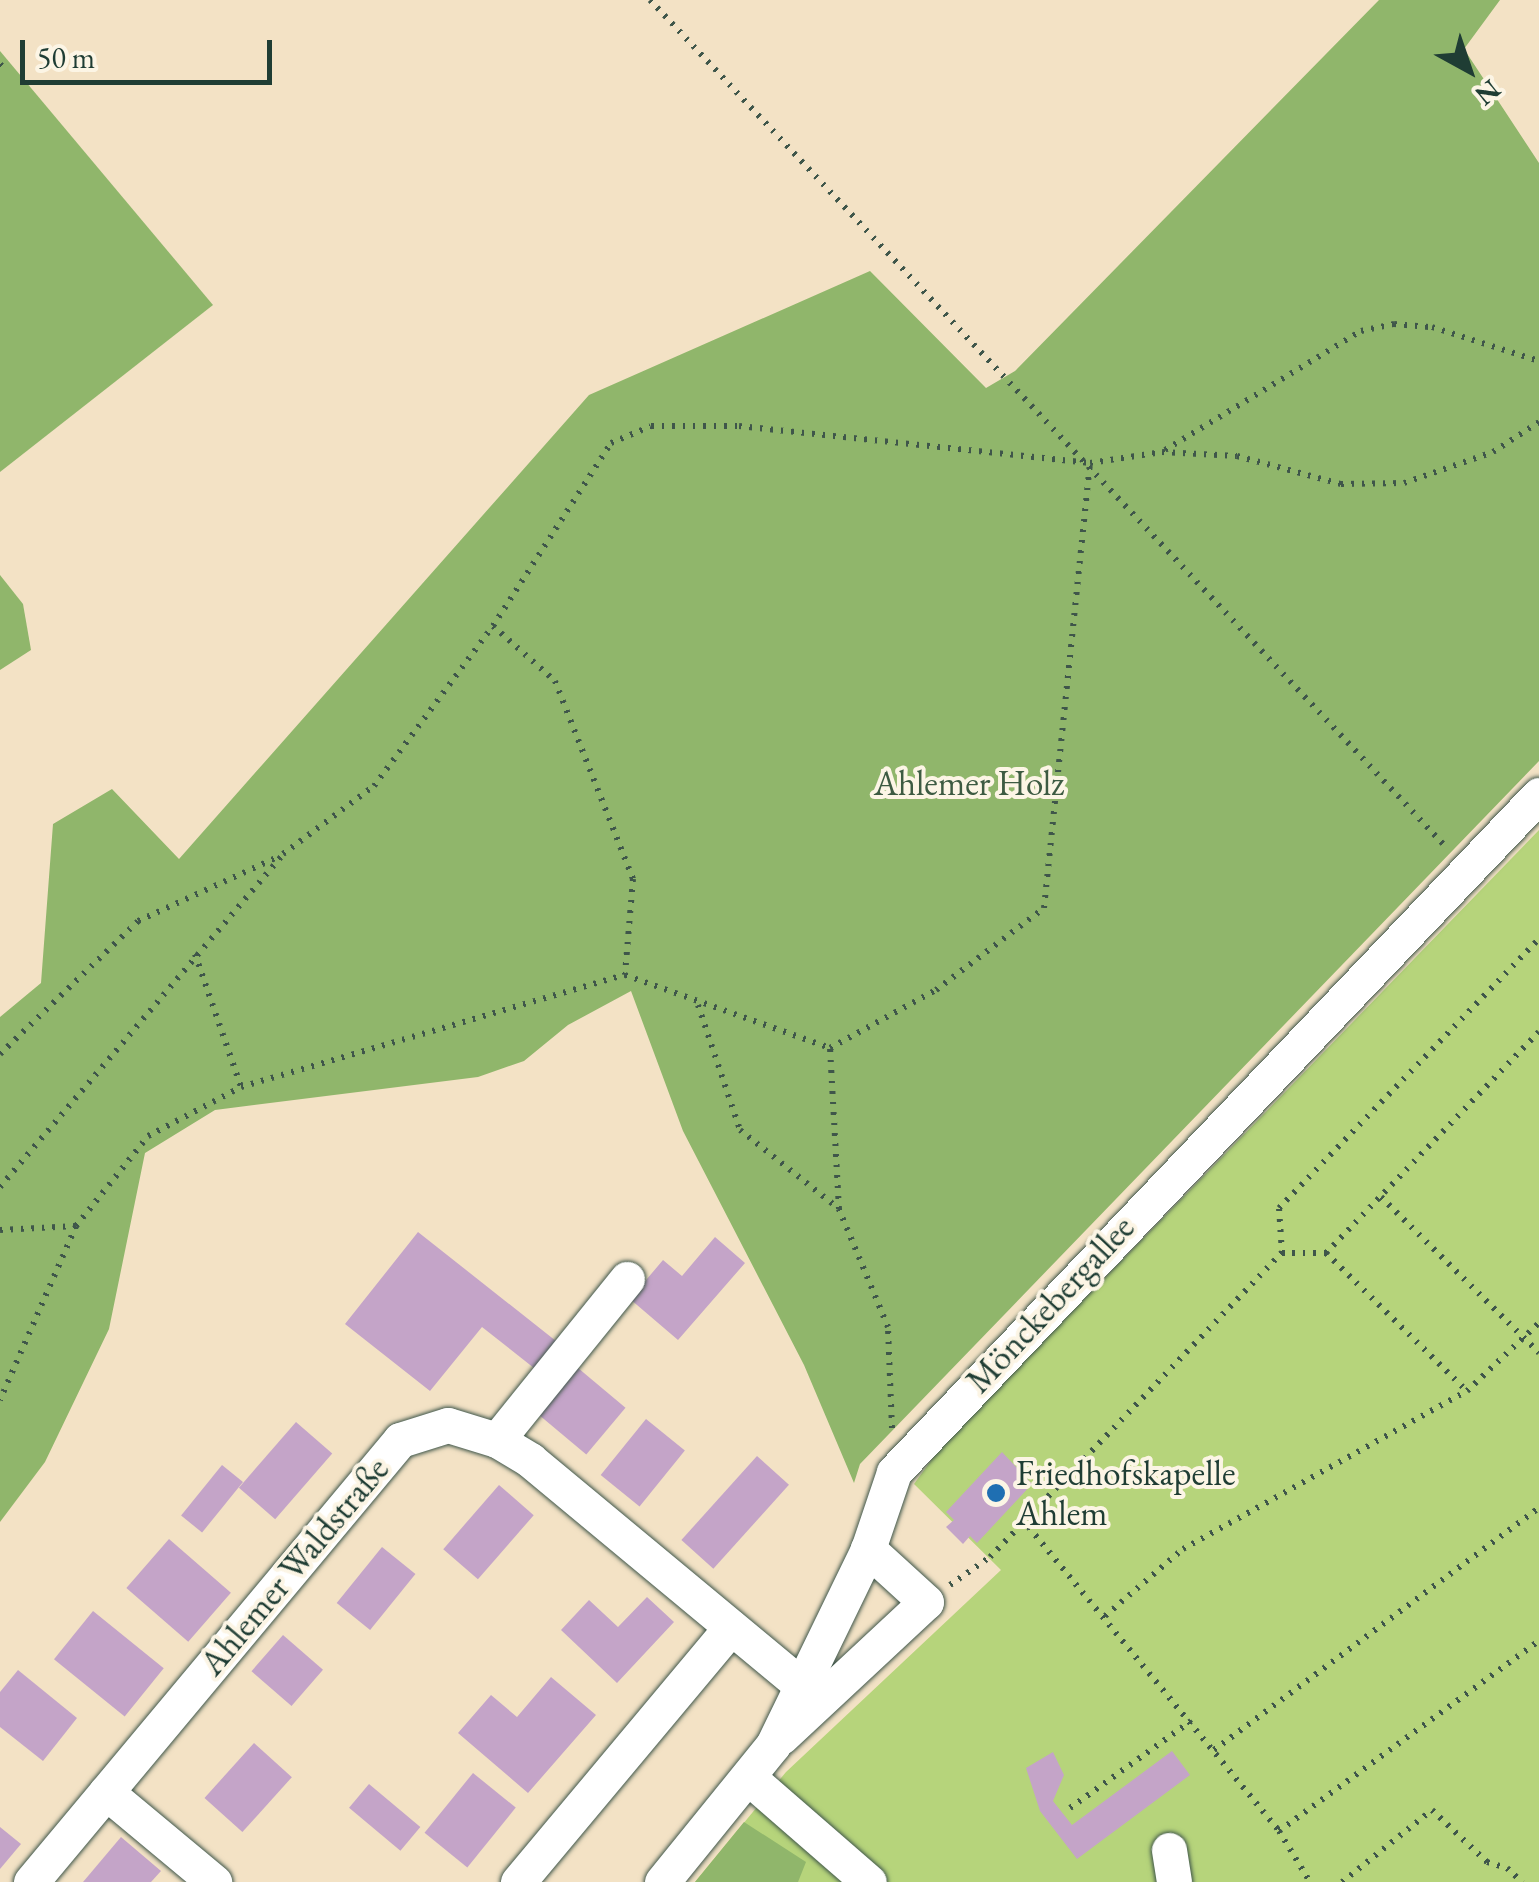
<!DOCTYPE html>
<meta charset="utf-8">
<style>
body{margin:0}
#map{position:relative;width:1539px;height:1882px;overflow:hidden;background:#f3e2c5;font-family:"EB Garamond",serif}
div>[style]{position:absolute}
[style*='--x']{left:calc(var(--x)*1px);top:calc(var(--y)*1px);width:calc(var(--w)*1px);rotate:calc(var(--a)*1deg)}
.green>*{inset:0;background:#b6d47b}
.forest>*{inset:0;background:#90b66b}
.building>*{inset:0;background:#c4a4c8;transform-origin:0 0}
.path>*{height:6px;margin-top:-3px;transform-origin:0;background:repeating-linear-gradient(90deg,#3f564a 0 2.5px,transparent 0 10.5px)}
.roads{filter:drop-shadow(0 0 2px #3f564a) drop-shadow(0 0 2px #3f564a)}
.minor>*{height:35px;margin:-17.5px;padding:0 17.5px;transform-origin:17.5px;border-radius:17.5px;background:#fff}
.dots>*{width:28px;height:28px;translate:-50% -50%;box-sizing:border-box;border:5px solid #fcf5e5;border-radius:50%}
span{translate:-50% -50%;white-space:nowrap;text-align:center;line-height:1.15;-webkit-text-stroke:8px #fcf5e5;paint-order:stroke}
.park-label{font-size:35px;color:#3d5b42}
.street-label{font-size:35px;color:#1f3d34}
.poi-label{font-size:35px;color:#1f3d34}
.left{translate:0 -50%;text-align:left}
.north{position:absolute;left:1419px;top:20px;width:100px;height:100px;-webkit-text-stroke:8px #fcf5e5;paint-order:stroke;rotate:140deg;font-size:28px;font-weight:700;line-height:40px;text-align:center;color:#1f3d34}
.north::after{content:'';display:block;margin:auto;width:35px;height:45px;background:#1f3d34;clip-path:polygon(50% 0,100% 100%,50% 72%,0 100%)}
.scale{position:absolute;left:20px;top:40px;width:252px;height:45px;box-sizing:border-box;border:5px solid #1f3d34;border-top:0;padding-left:12px;font-size:30px;line-height:35px;white-space:nowrap;color:#1f3d34;-webkit-text-stroke:8px #fcf5e5;paint-order:stroke}
</style>
<div id="map">
<div class="green">
<div style="clip-path:polygon(1539px 830px,1539px 1882px,695px 1882px,786px 1772px,1001px 1570px,914px 1484px,940px 1448px)"></div>
</div>
<div class="forest">
<div style="clip-path:polygon(1379px 0,1500px 0,1464px 49px,1539px 163px,1539px 761px,860px 1464px,854px 1483px,804px 1365px,683px 1131px,631px 991px,568px 1025px,524px 1061px,478px 1077px,215px 1110px,145px 1153px,109px 1329px,45px 1462px,0 1522px,0 1017px,41px 983px,53px 824px,112px 789px,179px 859px,589px 395px,870px 271px,986px 388px,1015px 371px)"></div>
<div style="clip-path:polygon(0 51px,213px 305px,0 472px)"></div>
<div style="clip-path:polygon(0 575px,23px 604px,31px 650px,0 670px)"></div>
<div style="clip-path:polygon(744px 1822px,806px 1862px,798px 1882px,695px 1882px)"></div>
</div>
<div class="building">
<div style="clip-path:polygon(418px 1232px,561px 1345px,539px 1372px,482px 1327px,430px 1391px,345px 1324px)"></div>
<div style="clip-path:polygon(715px 1237px,745px 1263px,678px 1340px,630px 1299px,663px 1260px,682px 1276px)"></div>
<div style="left:578px;top:1368px;width:62px;height:61px;rotate:40deg"></div>
<div style="left:646px;top:1419px;width:50px;height:72px;rotate:39deg"></div>
<div style="left:296px;top:1422px;width:48px;height:87px;rotate:41deg"></div>
<div style="clip-path:polygon(1002px 1452px,1032px 1484px,977px 1543px,970px 1536px,963px 1544px,946px 1527px,954px 1520px,946px 1512px)"></div>
<div style="left:757px;top:1456px;width:43px;height:113px;rotate:42deg"></div>
<div style="left:222px;top:1465px;width:27px;height:65px;rotate:39deg"></div>
<div style="left:499px;top:1485px;width:46px;height:85px;rotate:41deg"></div>
<div style="left:169px;top:1539px;width:82px;height:65px;rotate:41deg"></div>
<div style="left:382px;top:1547px;width:43px;height:72px;rotate:39deg"></div>
<div style="clip-path:polygon(647px 1597px,674px 1622px,617px 1683px,561px 1630px,589px 1600px,618px 1627px)"></div>
<div style="left:93px;top:1611px;width:91px;height:62px;rotate:39deg"></div>
<div style="left:283px;top:1635px;width:53px;height:48px;rotate:41deg"></div>
<div style="clip-path:polygon(18px 1670px,77px 1718px,43px 1761px,0 1727px,0 1692px)"></div>
<div style="clip-path:polygon(551px 1677px,596px 1715px,528px 1793px,458px 1733px,491px 1695px,517px 1717px)"></div>
<div style="left:254px;top:1743px;width:51px;height:74px;rotate:42deg"></div>
<div style="clip-path:polygon(1172px 1751px,1190px 1775px,1077px 1859px,1040px 1811px,1026px 1768px,1053px 1752px,1064px 1775px,1053px 1801px,1072px 1825px)"></div>
<div style="left:473px;top:1773px;width:55px;height:77px;rotate:39deg"></div>
<div style="left:369px;top:1784px;width:67px;height:31px;rotate:40deg"></div>
<div style="clip-path:polygon(0 1827px,21px 1844px,0 1869px)"></div>
<div style="clip-path:polygon(121px 1837px,161px 1871px,151px 1882px,83px 1882px)"></div>
</div>
<div class="path">
<div style="--x:650;--y:0;--w:1164;--a:46.78"></div>
<div style="--x:0;--y:64;--w:6;--a:45"></div>
<div style="--x:1165;--y:450;--w:229;--a:-31.3"></div>
<div style="--x:1361;--y:331;--w:34;--a:-12"></div>
<div style="--x:1394;--y:324;--w:38;--a:5"></div>
<div style="--x:1432;--y:327;--w:112;--a:17.6"></div>
<div style="--x:493;--y:626;--w:83;--a:41.6"></div>
<div style="--x:555;--y:681;--w:213;--a:68.5"></div>
<div style="--x:633;--y:879;--w:96;--a:94.8"></div>
<div style="--x:625;--y:975;--w:218;--a:19.6"></div>
<div style="--x:195;--y:954;--w:141;--a:70.9"></div>
<div style="--x:241;--y:1087;--w:400;--a:-16.3"></div>
<div style="--x:698;--y:1005;--w:132;--a:71.4"></div>
<div style="--x:740;--y:1130;--w:125;--a:38.5"></div>
<div style="--x:0;--y:1054;--w:192;--a:-43.9"></div>
<div style="--x:138;--y:921;--w:154;--a:-24.6"></div>
<div style="--x:0;--y:1187;--w:437;--a:-49.6"></div>
<div style="--x:283;--y:854;--w:114;--a:-36.8"></div>
<div style="--x:374;--y:786;--w:199;--a:-53.4"></div>
<div style="--x:493;--y:626;--w:218;--a:-57.2"></div>
<div style="--x:611;--y:443;--w:43;--a:-23"></div>
<div style="--x:651;--y:426;--w:88;--a:0"></div>
<div style="--x:739;--y:426;--w:353;--a:6"></div>
<div style="--x:1090;--y:463;--w:73;--a:-8.7"></div>
<div style="--x:1162;--y:452;--w:75;--a:3.1"></div>
<div style="--x:1237;--y:456;--w:108;--a:15.1"></div>
<div style="--x:1341;--y:484;--w:63;--a:-0.9"></div>
<div style="--x:1404;--y:483;--w:94;--a:-19.2"></div>
<div style="--x:1493;--y:452;--w:55;--a:-33.1"></div>
<div style="--x:1381;--y:1197;--w:222;--a:44.6"></div>
<div style="--x:76;--y:1226;--w:115;--a:-51.3"></div>
<div style="--x:148;--y:1136;--w:105;--a:-27.8"></div>
<div style="--x:0;--y:1230;--w:76;--a:-3"></div>
<div style="--x:76;--y:1226;--w:190;--a:113.6"></div>
<div style="--x:1282;--y:1253;--w:44;--a:0"></div>
<div style="--x:1326;--y:1253;--w:307;--a:-46.1"></div>
<div style="--x:1326;--y:1253;--w:197;--a:44.4"></div>
<div style="--x:892;--y:1428;--w:101;--a:-92.3"></div>
<div style="--x:888;--y:1327;--w:128;--a:-112.6"></div>
<div style="--x:839;--y:1209;--w:161;--a:-93.2"></div>
<div style="--x:830;--y:1048;--w:121;--a:-28.7"></div>
<div style="--x:936;--y:990;--w:136;--a:-37.2"></div>
<div style="--x:1044;--y:908;--w:445;--a:-84.1"></div>
<div style="--x:1022;--y:1519;--w:404;--a:50.5"></div>
<div style="--x:1279;--y:1831;--w:60;--a:58.7"></div>
<div style="--x:950;--y:1585;--w:49;--a:-35"></div>
<div style="--x:990;--y:1557;--w:422;--a:-46.2"></div>
<div style="--x:1282;--y:1253;--w:45;--a:-93.8"></div>
<div style="--x:1279;--y:1208;--w:374;--a:-46"></div>
<div style="--x:1105;--y:1616;--w:103;--a:-40.7"></div>
<div style="--x:1183;--y:1549;--w:325;--a:-29.1"></div>
<div style="--x:1467;--y:1391;--w:99;--a:-43.4"></div>
<div style="--x:1214;--y:1750;--w:405;--a:-36.7"></div>
<div style="--x:1070;--y:1808;--w:149;--a:-35.7"></div>
<div style="--x:1279;--y:1831;--w:322;--a:-36.2"></div>
<div style="--x:1342;--y:1882;--w:115;--a:-38.7"></div>
<div style="--x:1432;--y:1810;--w:76;--a:43.4"></div>
<div style="--x:1487;--y:1862;--w:21;--a:17"></div>
<div style="--x:1507;--y:1868;--w:21;--a:43"></div>
</div>
<div class="roads">
<div class="minor">
<div style="--x:497;--y:1440;--w:207;--a:-51.1"></div>
<div style="--x:781;--y:1737;--w:198;--a:-43"></div>
<div style="--x:926;--y:1602;--w:79;--a:-137.6"></div>
<div style="--x:748;--y:1777;--w:160;--a:41"></div>
<div style="--x:106;--y:1792;--w:141;--a:39.8"></div>
<div style="--x:1169;--y:1850;--w:32;--a:81"></div>
<div style="--x:31;--y:1882;--w:576;--a:-50.14"></div>
<div style="--x:400;--y:1440;--w:50;--a:-17.4"></div>
<div style="--x:448;--y:1425;--w:51;--a:17"></div>
<div style="--x:497;--y:1440;--w:39;--a:31"></div>
<div style="--x:530;--y:1460;--w:349;--a:39.7"></div>
<div style="--x:518;--y:1882;--w:332;--a:-50.1"></div>
<div style="--x:662;--y:1882;--w:176;--a:-51"></div>
<div style="--x:773;--y:1745;--w:218;--a:-64.1"></div>
<div style="--x:868;--y:1549;--w:81;--a:-71.3"></div>
<div style="--x:894;--y:1472;--w:935;--a:-46.39"></div>
</div>
</div>
<div class="dots">
<div style="left:996px;top:1493px;background:#1f6fb2"></div>
</div>
<div class="park-label">
<span style="left:969px;top:783px">Ahlemer Holz</span>
</div>
<div class="street-label">
<span style="left:1050px;top:1304px;rotate:-47deg">Mönckebergallee</span>
<span style="left:294px;top:1566px;rotate:-50deg">Ahlemer Waldstraße</span>
</div>
<div class="poi-label">
<span class="left" style="left:1016px;top:1493px">Friedhofskapelle<br>Ahlem</span>
</div>
<div class="north">N</div>
<div class="scale">50 m</div>
</div>
